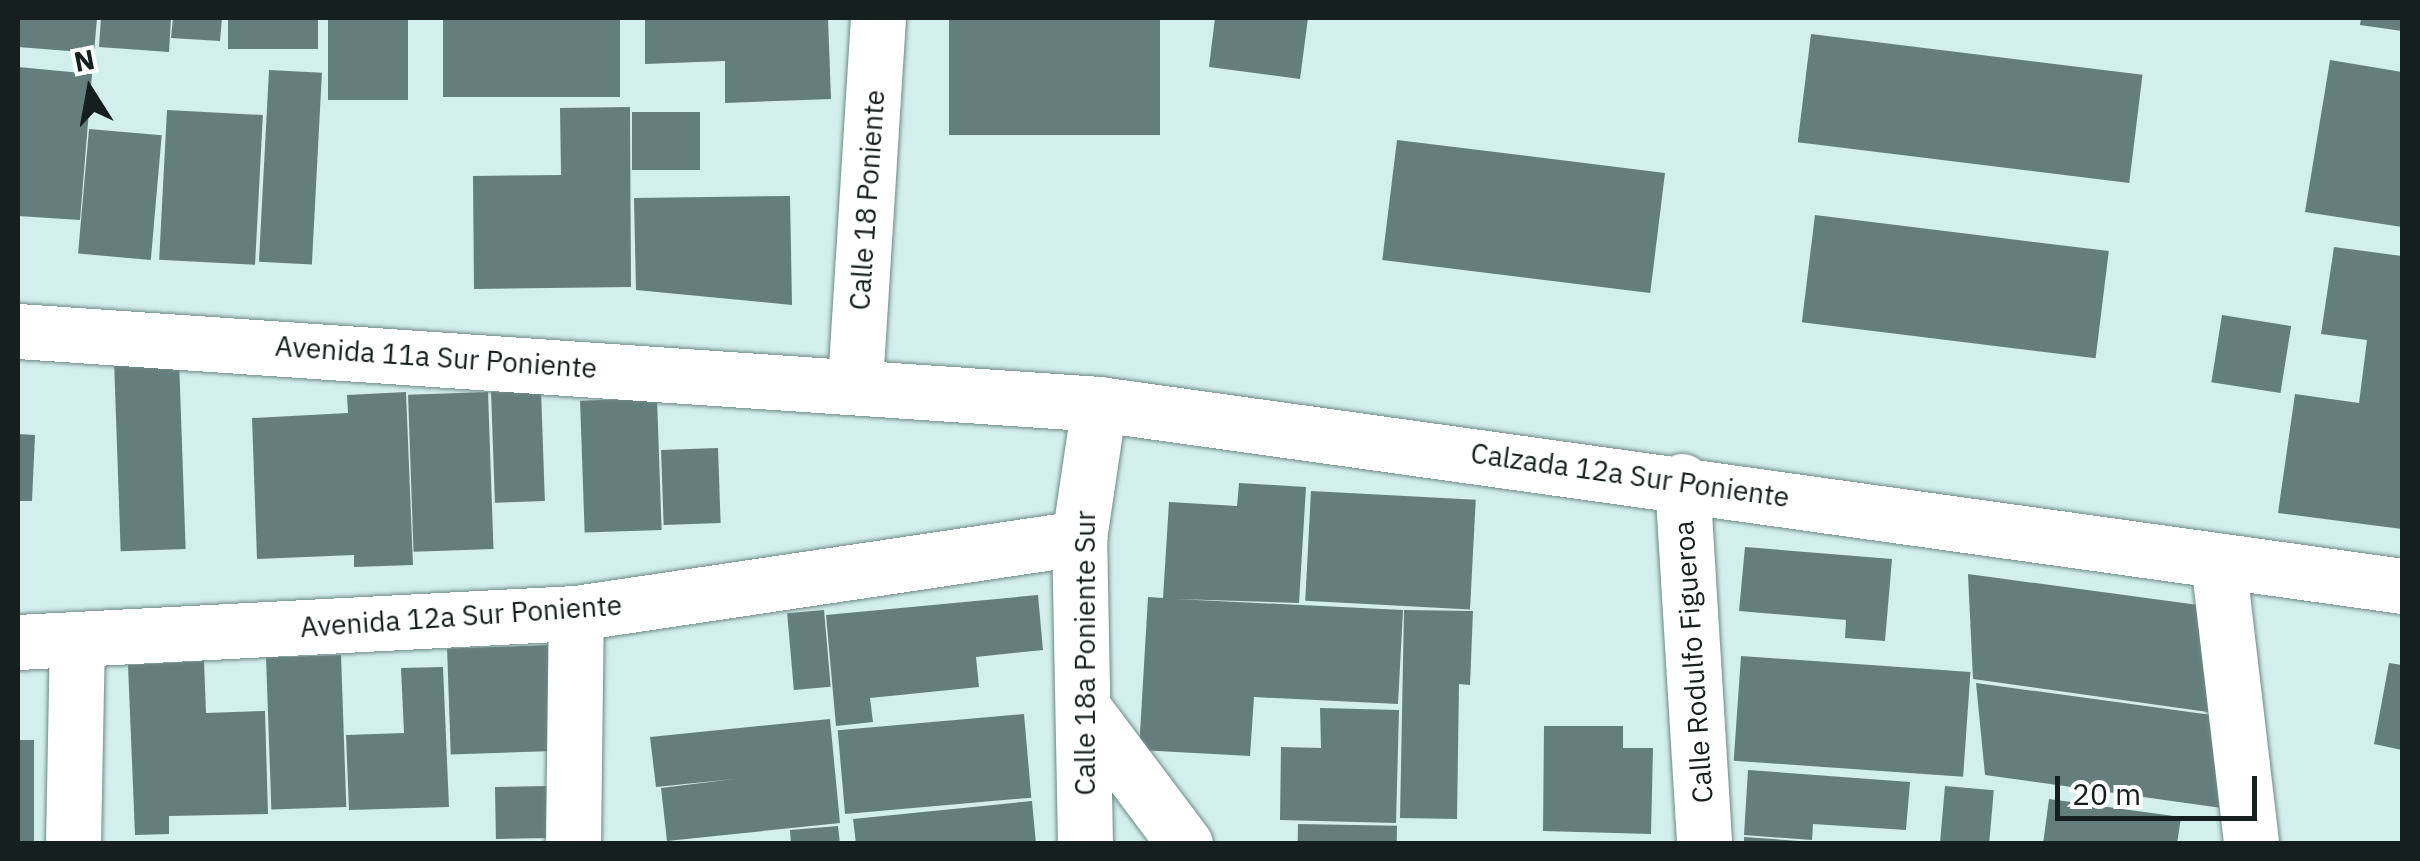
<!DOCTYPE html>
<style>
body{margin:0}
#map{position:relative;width:2420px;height:861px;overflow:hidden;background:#d3efec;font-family:"IBM Plex Sans",sans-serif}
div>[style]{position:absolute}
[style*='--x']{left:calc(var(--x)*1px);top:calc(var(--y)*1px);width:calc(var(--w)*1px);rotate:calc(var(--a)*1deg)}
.building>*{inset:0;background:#647e7c;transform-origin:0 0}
.roads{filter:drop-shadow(0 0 2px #6e8986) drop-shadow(0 0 2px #6e8986)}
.minor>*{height:55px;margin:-27.5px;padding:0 27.5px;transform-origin:27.5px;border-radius:27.5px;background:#fff}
span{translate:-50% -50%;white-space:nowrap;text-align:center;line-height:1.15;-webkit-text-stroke:8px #fff;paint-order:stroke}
.street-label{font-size:28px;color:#151f1e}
.frame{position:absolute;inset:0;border:20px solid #151f1e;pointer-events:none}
.north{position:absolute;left:40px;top:40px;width:100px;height:100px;-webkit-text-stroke:8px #fff;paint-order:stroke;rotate:349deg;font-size:28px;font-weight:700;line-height:40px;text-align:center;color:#151f1e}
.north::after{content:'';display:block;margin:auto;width:35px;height:45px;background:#151f1e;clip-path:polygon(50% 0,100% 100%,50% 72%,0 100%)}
.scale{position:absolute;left:2055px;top:776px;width:202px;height:45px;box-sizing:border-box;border:5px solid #151f1e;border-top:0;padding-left:12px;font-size:30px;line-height:35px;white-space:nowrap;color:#151f1e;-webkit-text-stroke:8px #fff;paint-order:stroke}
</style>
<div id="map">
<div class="building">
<div style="clip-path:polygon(18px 18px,97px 18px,94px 53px,18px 47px)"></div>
<div style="clip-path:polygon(101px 18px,171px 18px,169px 52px,99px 47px)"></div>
<div style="clip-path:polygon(173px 18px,222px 18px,220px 41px,171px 38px)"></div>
<div style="left:228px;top:18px;width:90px;height:31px"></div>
<div style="left:328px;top:18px;width:80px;height:82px"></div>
<div style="left:443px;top:18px;width:177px;height:79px"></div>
<div style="clip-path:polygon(645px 18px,828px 18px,831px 99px,725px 103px,725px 61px,645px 64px)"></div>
<div style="left:949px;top:18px;width:211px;height:117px"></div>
<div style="clip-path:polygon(1215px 18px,1308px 18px,1300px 79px,1209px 67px)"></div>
<div style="clip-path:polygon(2361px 18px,2402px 18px,2402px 31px,2360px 25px)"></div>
<div style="left:1811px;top:34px;width:334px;height:109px;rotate:7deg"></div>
<div style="clip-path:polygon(2330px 60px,2402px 72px,2402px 227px,2305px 212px)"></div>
<div style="clip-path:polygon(18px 67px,92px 74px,80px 220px,18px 216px)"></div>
<div style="left:269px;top:70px;width:53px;height:192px;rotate:3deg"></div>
<div style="clip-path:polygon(630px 107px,631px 287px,474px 289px,473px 176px,561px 175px,560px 108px)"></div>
<div style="left:167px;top:110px;width:96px;height:150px;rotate:3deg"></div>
<div style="left:700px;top:112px;width:58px;height:68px;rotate:90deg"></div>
<div style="left:89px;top:129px;width:73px;height:125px;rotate:5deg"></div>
<div style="left:1397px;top:140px;width:270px;height:121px;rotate:7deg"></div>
<div style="clip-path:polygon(790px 196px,792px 305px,636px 290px,634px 198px)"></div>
<div style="left:1815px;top:215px;width:296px;height:108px;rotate:7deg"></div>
<div style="clip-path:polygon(2334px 247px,2402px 256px,2402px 529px,2278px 513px,2295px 394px,2359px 403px,2367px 340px,2321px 334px)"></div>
<div style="left:2222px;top:315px;width:70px;height:68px;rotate:9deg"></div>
<div style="left:179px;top:359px;width:190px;height:65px;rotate:88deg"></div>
<div style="left:541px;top:390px;width:111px;height:50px;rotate:88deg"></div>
<div style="clip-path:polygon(406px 392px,413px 565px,354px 567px,354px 555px,257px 559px,252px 418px,348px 413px,347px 395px)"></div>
<div style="left:488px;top:392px;width:157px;height:80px;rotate:88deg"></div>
<div style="left:657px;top:398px;width:132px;height:77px;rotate:88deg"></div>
<div style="clip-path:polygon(18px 434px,35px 435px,32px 501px,18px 501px)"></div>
<div style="left:718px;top:448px;width:75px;height:57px;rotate:88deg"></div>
<div style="clip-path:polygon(1239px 483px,1306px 487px,1299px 603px,1176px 599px,1403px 610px,1398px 704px,1254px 697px,1250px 756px,1139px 750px,1148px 597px,1163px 598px,1169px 502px,1237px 506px)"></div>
<div style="left:1311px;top:491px;width:165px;height:110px;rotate:3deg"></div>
<div style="clip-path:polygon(1745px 547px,1892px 559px,1885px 641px,1845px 638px,1846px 620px,1739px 611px)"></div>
<div style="clip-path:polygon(1968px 574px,2213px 607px,2222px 714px,1973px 679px)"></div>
<div style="clip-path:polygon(1038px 595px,1043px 650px,976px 657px,979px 687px,870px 698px,873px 722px,836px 726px,826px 615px)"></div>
<div style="left:824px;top:610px;width:77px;height:37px;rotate:85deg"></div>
<div style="clip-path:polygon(1404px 610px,1473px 611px,1470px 685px,1459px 684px,1457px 819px,1400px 818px)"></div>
<div style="left:550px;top:645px;width:106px;height:103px;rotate:88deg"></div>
<div style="left:341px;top:655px;width:152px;height:75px;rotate:88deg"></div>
<div style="left:1741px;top:656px;width:230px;height:105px;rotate:4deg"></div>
<div style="clip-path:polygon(204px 661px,206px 713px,265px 711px,268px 814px,169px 816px,169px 834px,135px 835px,128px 665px)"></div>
<div style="clip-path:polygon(2389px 663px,2402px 665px,2402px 750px,2374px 744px)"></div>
<div style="clip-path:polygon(443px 667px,449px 807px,349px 810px,346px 735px,404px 733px,401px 668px)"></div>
<div style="clip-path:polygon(1976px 683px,2219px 716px,2229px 809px,1985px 775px)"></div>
<div style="clip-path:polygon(1320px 708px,1399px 710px,1396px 823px,1280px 820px,1281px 747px,1321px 748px)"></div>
<div style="left:1024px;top:714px;width:84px;height:187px;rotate:85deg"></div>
<div style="clip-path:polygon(830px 719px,840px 823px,667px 841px,661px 788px,734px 779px,656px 787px,650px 737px)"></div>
<div style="clip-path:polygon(1544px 726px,1623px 726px,1623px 748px,1653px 748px,1651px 834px,1543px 831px)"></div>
<div style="left:18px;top:740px;width:16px;height:104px"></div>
<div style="clip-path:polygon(1748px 770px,1910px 782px,1906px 830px,1813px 824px,1812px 840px,1744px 835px)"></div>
<div style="left:547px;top:786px;width:52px;height:52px;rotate:89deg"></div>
<div style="left:1945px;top:786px;width:49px;height:58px;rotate:5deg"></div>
<div style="clip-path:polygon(2049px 799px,2181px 817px,2177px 844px,2043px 844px)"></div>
<div style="clip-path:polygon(1032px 801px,1036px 844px,856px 844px,853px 819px)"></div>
<div style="left:1298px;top:824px;width:99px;height:20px;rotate:1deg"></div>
<div style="clip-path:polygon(838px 826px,840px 844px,791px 844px,790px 830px)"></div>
<div style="clip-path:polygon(1744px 837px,1799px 841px,1799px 844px,1744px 844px)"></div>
</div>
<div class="roads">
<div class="minor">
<div style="--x:18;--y:331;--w:1083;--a:3.86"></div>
<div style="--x:1099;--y:404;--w:1316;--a:7.95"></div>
<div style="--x:855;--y:383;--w:366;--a:-86.4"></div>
<div style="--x:1682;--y:481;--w:364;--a:86.5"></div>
<div style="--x:2218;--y:561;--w:285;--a:83.3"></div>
<div style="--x:18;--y:642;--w:559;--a:-2.98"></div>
<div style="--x:576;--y:613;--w:509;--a:-8.48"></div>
<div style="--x:1083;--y:708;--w:170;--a:53.1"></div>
<div style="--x:73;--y:844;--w:204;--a:-88.9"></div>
<div style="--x:573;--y:844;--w:231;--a:-89.3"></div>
<div style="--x:1085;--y:844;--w:306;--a:-91.1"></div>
<div style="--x:1079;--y:538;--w:135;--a:-81.5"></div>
</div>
</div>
<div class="street-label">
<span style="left:867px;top:200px;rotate:-86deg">Calle 18 Poniente</span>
<span style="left:436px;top:357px;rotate:4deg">Avenida 11a Sur Poniente</span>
<span style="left:1630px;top:475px;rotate:8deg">Calzada 12a Sur Poniente</span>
<span style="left:461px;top:616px;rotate:-4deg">Avenida 12a Sur Poniente</span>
<span style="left:1085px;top:653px;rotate:-90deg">Calle 18a Poniente Sur</span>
<span style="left:1693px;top:662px;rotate:-94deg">Calle Rodulfo Figueroa</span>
</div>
<div class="frame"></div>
<div class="north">N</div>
<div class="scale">20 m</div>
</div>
